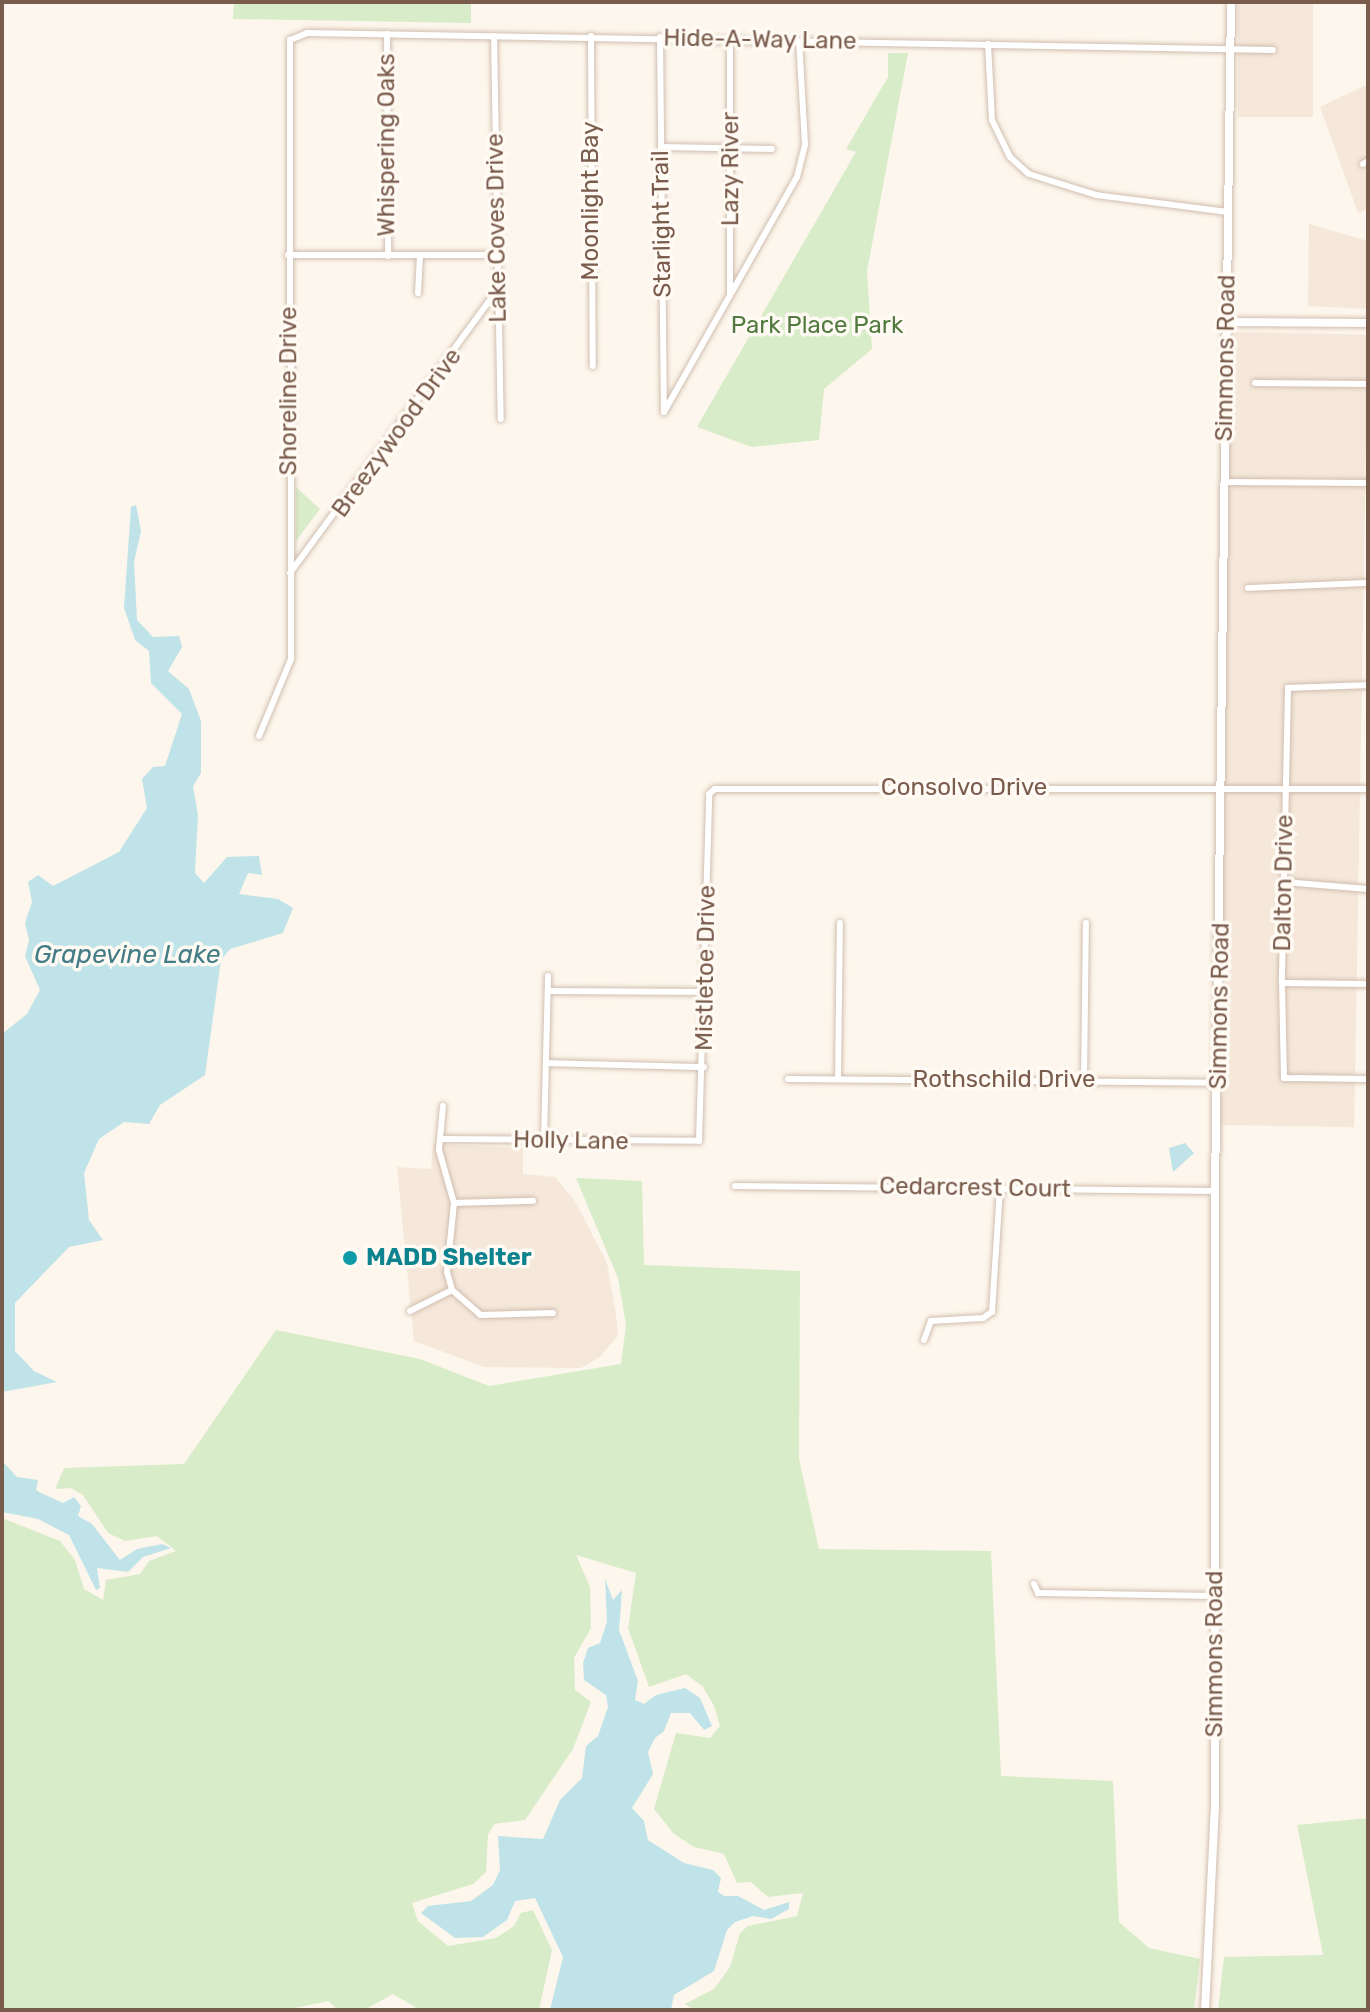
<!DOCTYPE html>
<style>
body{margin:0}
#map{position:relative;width:1370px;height:2012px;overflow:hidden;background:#fdf6ec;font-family:Rubik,sans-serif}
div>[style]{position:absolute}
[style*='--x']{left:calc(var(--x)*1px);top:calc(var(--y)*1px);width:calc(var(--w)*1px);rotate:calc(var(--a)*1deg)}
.residential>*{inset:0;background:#f5e8da;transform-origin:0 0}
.green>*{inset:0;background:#d8ecc9}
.water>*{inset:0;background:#bfe3e8}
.roads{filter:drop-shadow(0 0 2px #d1beb0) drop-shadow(0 0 2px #d1beb0)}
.minor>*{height:6px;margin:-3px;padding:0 3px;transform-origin:3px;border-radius:3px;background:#fff}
.tertiary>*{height:8px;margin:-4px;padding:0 4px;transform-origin:4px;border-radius:4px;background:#fff}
.dots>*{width:22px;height:22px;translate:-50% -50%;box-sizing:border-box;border:4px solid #fffaf3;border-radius:50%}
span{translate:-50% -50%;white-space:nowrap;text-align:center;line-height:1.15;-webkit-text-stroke:7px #fffaf3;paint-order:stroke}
.street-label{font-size:24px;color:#7a5c4d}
.park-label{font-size:24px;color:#537a41}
.culture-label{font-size:24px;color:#0d838f;font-weight:700}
.left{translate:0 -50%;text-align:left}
.water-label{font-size:26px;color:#437c86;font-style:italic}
.frame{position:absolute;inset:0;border:4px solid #7a5c4d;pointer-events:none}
</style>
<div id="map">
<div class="residential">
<div style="left:1238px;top:2px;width:75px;height:115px"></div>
<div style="clip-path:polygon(1368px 84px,1368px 209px,1358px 213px,1320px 107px)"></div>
<div style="clip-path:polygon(1309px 224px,1368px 241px,1368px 309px,1308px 306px)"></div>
<div style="left:1231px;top:332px;width:137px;height:793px;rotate:1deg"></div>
<div style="clip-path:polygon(433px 1144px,523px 1148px,523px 1174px,555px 1177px,575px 1201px,607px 1263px,616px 1315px,618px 1335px,600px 1357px,581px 1368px,484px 1367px,414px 1341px,397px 1167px,431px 1169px)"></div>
</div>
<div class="green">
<div style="clip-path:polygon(234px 2px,471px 2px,471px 23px,233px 19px)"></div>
<div style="clip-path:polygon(888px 53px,908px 53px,867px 271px,872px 349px,824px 389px,819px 440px,752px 447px,697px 427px,856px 152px,846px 149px,888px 77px)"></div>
<div style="clip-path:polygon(296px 487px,320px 509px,296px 541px)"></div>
<div style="clip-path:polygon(576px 1178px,642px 1181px,644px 1265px,800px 1271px,799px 1459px,819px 1549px,991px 1551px,1001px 1776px,1113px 1781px,1119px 1922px,1149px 1948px,1200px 1959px,1194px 2010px,693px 2010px,685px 2004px,714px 1989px,730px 1967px,740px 1933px,748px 1926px,797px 1916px,803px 1893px,768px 1897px,751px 1882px,737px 1883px,724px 1854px,694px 1847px,674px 1834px,654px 1809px,676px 1733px,710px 1738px,720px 1726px,714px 1706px,703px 1687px,686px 1674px,649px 1687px,628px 1628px,636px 1573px,576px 1555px,590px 1587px,591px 1628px,574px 1658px,575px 1690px,591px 1702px,573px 1749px,525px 1820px,494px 1824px,488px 1835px,486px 1872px,473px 1884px,412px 1903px,418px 1921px,448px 1946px,496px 1938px,514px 1926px,521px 1913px,533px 1910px,552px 1950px,539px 2010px,420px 2010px,393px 1994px,364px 2010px,338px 2010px,328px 2001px,286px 2010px,2px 2010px,2px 1518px,60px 1541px,75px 1560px,84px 1589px,103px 1600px,106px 1580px,140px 1574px,149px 1561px,176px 1551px,157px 1536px,125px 1541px,108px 1533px,83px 1495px,71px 1488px,55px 1489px,64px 1468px,184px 1464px,276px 1330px,420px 1359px,489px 1386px,621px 1364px,626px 1325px,618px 1278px)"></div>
<div style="clip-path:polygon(1368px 1818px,1368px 2010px,1218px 2010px,1224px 1957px,1323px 1955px,1297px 1825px)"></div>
</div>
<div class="water">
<div style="clip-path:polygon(136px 505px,141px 531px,134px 562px,137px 620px,153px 637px,179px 636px,182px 647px,168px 671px,189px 689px,201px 721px,201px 773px,193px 786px,198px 815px,195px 873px,204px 883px,227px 857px,259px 856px,262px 875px,248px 873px,239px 894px,278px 899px,293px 908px,283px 933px,230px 949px,221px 960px,205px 1075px,160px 1105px,149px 1124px,124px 1122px,99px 1139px,84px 1173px,89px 1220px,103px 1240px,69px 1247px,15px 1303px,15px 1351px,34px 1371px,57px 1382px,2px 1392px,2px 1034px,27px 1014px,40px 990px,25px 956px,29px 940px,25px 923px,32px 902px,28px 882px,38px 875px,53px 886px,119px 852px,147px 808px,142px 779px,153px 767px,165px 766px,182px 714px,151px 683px,149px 651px,135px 640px,124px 608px,131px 507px)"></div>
<div style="clip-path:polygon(1185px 1143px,1194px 1153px,1173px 1172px,1169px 1148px)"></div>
<div style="clip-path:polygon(2px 1461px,17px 1477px,38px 1480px,36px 1490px,41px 1493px,63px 1503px,74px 1497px,81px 1506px,78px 1516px,92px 1524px,120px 1560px,137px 1549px,162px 1544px,171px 1548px,143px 1557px,128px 1572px,97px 1568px,100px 1588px,96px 1590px,69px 1535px,38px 1519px,2px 1512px)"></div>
<div style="clip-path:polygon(605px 1579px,613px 1600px,622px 1590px,619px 1630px,638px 1681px,635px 1700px,644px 1704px,656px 1695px,685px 1688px,700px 1698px,712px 1726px,704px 1730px,690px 1713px,671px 1713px,664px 1731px,655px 1738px,648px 1752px,653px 1774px,632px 1808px,644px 1821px,648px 1840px,684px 1863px,713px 1870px,721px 1878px,718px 1892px,724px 1896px,738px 1896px,764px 1910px,789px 1902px,789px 1909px,771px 1919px,753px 1916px,735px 1922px,727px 1930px,714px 1971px,674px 1995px,671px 2010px,550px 2010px,563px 1957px,535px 1898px,515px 1901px,507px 1920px,483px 1937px,455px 1938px,421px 1913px,428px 1906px,471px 1901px,493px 1885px,500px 1870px,498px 1836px,543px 1839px,560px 1800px,582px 1778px,586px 1746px,598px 1736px,608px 1707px,606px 1695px,584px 1680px,583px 1663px,588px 1648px,600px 1643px,607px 1622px)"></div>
</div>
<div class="roads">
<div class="minor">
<div style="--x:387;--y:34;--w:222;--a:89.7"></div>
<div style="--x:494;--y:36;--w:383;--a:89"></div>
<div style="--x:591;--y:36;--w:330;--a:89.7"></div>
<div style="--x:660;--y:37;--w:375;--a:89.4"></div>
<div style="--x:730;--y:38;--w:257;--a:90"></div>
<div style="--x:988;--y:44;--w:76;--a:87"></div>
<div style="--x:992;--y:120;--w:41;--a:64.1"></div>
<div style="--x:1010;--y:157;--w:25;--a:42"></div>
<div style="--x:1029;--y:174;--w:70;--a:17.4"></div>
<div style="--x:1096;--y:195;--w:134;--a:7.3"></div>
<div style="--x:661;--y:147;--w:111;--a:1"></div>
<div style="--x:1363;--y:164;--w:6;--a:-31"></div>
<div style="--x:288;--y:255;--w:207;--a:0"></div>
<div style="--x:418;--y:293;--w:37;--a:-87"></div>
<div style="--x:1255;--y:383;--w:113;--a:0.5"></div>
<div style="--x:664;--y:412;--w:270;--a:-60.5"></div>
<div style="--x:797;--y:177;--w:34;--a:-76"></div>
<div style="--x:805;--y:144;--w:103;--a:-93.3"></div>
<div style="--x:1224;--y:482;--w:144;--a:0.4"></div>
<div style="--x:290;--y:573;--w:348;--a:-53.8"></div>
<div style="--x:1248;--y:588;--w:120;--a:-2.4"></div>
<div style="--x:1368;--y:685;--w:80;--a:177.9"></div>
<div style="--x:1288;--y:688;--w:295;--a:91.2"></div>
<div style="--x:1282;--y:983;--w:95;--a:88.8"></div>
<div style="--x:1284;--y:1078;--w:84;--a:0.7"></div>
<div style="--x:259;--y:736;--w:83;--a:-67.4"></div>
<div style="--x:291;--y:659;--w:619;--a:-90.09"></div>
<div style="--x:290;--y:40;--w:18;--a:-22"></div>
<div style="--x:307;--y:33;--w:966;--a:1.01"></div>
<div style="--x:1284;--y:882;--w:84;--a:4.8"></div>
<div style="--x:1282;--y:983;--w:86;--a:0.7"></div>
<div style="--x:548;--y:991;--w:158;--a:0.4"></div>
<div style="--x:546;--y:1063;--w:158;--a:1.5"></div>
<div style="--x:788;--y:1079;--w:432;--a:0.5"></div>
<div style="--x:838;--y:1079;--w:156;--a:-89.3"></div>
<div style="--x:1084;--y:1081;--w:158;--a:-89.3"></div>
<div style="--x:443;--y:1106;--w:44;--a:95.2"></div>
<div style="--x:439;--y:1150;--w:55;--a:74.2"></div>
<div style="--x:454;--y:1203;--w:69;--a:95.8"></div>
<div style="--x:447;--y:1272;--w:19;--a:74"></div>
<div style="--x:452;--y:1290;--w:38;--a:41"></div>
<div style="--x:481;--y:1315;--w:72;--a:-1.6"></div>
<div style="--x:442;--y:1139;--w:257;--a:0.4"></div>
<div style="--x:699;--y:1141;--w:347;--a:-88.3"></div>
<div style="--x:709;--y:794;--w:8;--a:-40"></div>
<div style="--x:715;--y:789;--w:653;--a:0"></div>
<div style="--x:544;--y:1140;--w:164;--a:-88.6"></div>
<div style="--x:735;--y:1186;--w:480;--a:0.6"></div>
<div style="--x:454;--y:1203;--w:79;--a:-1.5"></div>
<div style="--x:410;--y:1311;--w:47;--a:-26.6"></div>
<div style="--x:924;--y:1340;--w:20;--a:-70"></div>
<div style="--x:931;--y:1321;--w:52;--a:-3.3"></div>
<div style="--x:983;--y:1318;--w:11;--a:-34"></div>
<div style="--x:992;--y:1312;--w:123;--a:-86.3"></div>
<div style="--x:1034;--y:1584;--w:10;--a:66"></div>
<div style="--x:1038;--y:1593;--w:176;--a:1"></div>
</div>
<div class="tertiary">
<div style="--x:1227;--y:322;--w:141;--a:0.4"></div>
<div style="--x:1205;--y:2010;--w:201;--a:-87.2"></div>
<div style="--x:1215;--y:1809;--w:618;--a:-90"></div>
<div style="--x:1215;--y:1191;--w:1189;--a:-89.23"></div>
</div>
</div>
<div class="dots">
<div style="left:350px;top:1258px;background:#0f9aa8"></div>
</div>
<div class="street-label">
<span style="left:760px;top:40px;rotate:1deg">Hide-A-Way Lane</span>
<span style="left:387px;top:145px;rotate:-90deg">Whispering Oaks</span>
<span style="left:731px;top:169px;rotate:-90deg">Lazy River</span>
<span style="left:591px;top:201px;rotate:-90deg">Moonlight Bay</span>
<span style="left:662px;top:224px;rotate:-91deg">Starlight Trail</span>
<span style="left:497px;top:228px;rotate:-91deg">Lake Coves Drive</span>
<span style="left:1226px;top:358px;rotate:-89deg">Simmons Road</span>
<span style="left:289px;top:391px;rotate:-90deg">Shoreline Drive</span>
<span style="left:397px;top:433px;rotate:-54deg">Breezywood Drive</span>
<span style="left:964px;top:788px">Consolvo Drive</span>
<span style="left:1284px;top:883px;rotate:-89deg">Dalton Drive</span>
<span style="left:706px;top:968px;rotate:-89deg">Mistletoe Drive</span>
<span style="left:1220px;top:1006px;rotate:-89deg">Simmons Road</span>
<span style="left:1004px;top:1080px">Rothschild Drive</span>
<span style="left:571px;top:1141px;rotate:1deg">Holly Lane</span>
<span style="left:975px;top:1188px;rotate:1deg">Cedarcrest Court</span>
<span style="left:1215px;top:1654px;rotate:-90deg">Simmons Road</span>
</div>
<div class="park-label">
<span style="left:817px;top:326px">Park Place Park</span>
</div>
<div class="culture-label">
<span class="left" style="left:366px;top:1258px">MADD Shelter</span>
</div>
<div class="water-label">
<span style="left:127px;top:955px">Grapevine Lake</span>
</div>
<div class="frame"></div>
</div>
